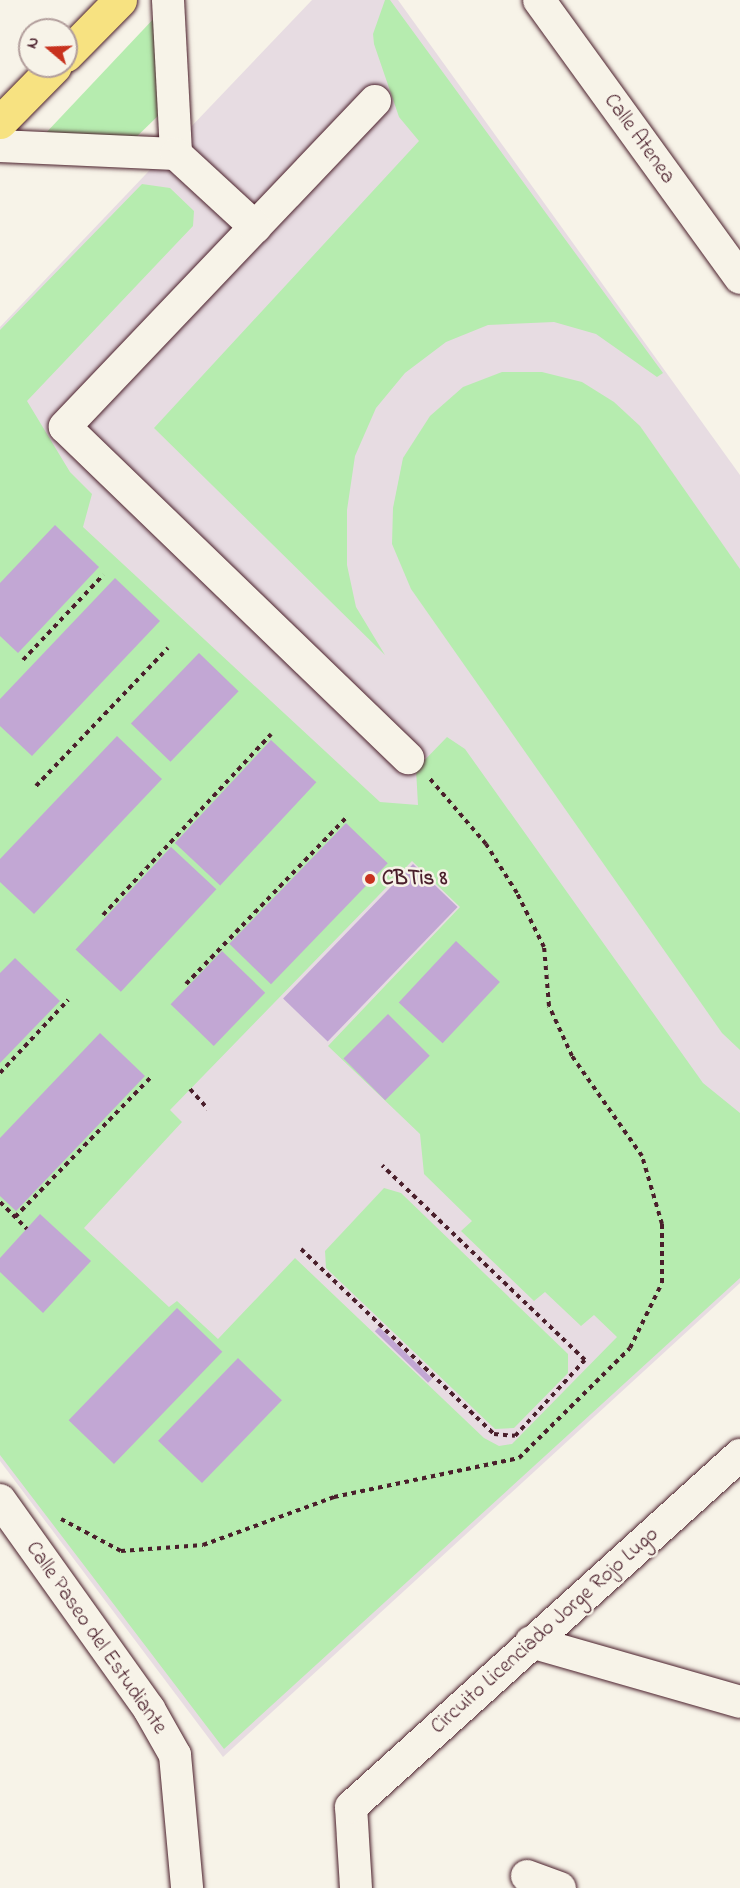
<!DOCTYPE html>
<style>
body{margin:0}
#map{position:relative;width:740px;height:1888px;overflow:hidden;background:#f7f3e8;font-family:"Indie Flower",sans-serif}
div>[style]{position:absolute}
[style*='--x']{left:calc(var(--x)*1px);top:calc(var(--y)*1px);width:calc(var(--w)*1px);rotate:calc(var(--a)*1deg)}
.built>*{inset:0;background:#e7dce2}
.green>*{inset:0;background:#b6ecaf}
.building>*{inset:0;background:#c2a7d4;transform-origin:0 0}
.path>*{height:4px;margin-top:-2px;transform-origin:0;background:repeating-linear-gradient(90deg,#4a1f2b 0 4.5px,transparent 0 9px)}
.roads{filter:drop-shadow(0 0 2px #4a1f2b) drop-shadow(0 0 2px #4a1f2b)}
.minor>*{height:32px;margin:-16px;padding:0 16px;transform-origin:16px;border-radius:16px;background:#f7f3e8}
.major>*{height:33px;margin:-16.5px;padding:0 16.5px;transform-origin:16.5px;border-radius:16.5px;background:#f7e281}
.dots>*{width:16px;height:16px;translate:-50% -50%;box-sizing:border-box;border:3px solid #f7f3e8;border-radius:50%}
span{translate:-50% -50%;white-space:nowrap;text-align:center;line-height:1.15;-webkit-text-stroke:5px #f7f3e8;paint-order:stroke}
.street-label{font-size:21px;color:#4a1f2b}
.poi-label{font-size:21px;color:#4a1f2b;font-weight:700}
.left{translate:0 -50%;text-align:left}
.north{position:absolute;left:18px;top:18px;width:60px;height:60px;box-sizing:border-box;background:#f7f3e8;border:2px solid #b29e9c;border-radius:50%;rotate:289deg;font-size:16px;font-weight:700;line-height:24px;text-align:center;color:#4a1f2b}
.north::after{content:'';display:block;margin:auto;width:21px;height:27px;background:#c8321e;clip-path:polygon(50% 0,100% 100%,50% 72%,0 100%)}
</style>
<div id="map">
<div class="built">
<div style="clip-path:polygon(312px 0,398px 0,740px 475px,740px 1283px,223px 1757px,0 1461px,0 327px)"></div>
</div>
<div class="green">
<div style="clip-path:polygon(385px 0,390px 0,663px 373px,657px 377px,596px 334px,554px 322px,488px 325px,446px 342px,405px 373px,376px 408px,355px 456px,347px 510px,347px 565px,356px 607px,385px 655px,154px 428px,419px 141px,399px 117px,374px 44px,373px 34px)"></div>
<div style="clip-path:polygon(158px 14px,160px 114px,129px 144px,43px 136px)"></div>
<div style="clip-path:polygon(evenodd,142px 184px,170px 188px,194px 211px,193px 226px,27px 401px,70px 472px,92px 494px,83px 527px,380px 802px,418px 805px,416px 769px,447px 737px,465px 749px,703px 1083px,740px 1113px,740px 1278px,224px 1749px,0 1455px,0 330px,142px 184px,412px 861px,460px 907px,328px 1046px,420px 1134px,424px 1174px,472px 1221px,461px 1231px,534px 1301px,545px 1292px,581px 1326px,594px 1315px,617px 1337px,512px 1444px,499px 1446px,484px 1438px,295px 1258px,218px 1339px,177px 1301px,169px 1307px,84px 1228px,182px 1122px,170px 1110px,412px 861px)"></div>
<div style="clip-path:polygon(502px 372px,542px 372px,582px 382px,614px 402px,640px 426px,740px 569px,740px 1050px,722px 1033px,411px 589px,392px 544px,393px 508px,403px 458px,430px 416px,463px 387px)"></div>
<div style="clip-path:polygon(384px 1188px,401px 1193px,568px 1354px,568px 1373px,514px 1428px,495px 1429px,326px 1268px,325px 1251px)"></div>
</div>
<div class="building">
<div style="clip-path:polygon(55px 525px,99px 567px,18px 653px,0 636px,0 583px)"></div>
<div style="clip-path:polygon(115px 578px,160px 621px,32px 756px,0 726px,0 699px)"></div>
<div style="left:199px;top:653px;width:55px;height:98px;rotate:44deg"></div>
<div style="clip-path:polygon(117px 736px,162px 779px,34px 914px,0 882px,0 859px)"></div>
<div style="left:271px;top:740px;width:62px;height:141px;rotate:43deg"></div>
<div style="left:346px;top:823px;width:58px;height:168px;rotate:44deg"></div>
<div style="left:171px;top:847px;width:62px;height:140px;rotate:43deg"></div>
<div style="left:413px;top:864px;width:62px;height:187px;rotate:44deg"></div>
<div style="left:456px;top:941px;width:60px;height:84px;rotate:43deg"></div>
<div style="left:222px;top:951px;width:60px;height:74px;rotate:44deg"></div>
<div style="clip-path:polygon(15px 958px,60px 1001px,0 1063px,0 973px)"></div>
<div style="left:388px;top:1014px;width:59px;height:63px;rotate:45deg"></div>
<div style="clip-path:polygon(100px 1033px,145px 1076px,16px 1211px,0 1196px,0 1138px)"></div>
<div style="clip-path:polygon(40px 1214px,91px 1261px,43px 1313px,0 1272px,0 1258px)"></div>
<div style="left:177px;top:1308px;width:63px;height:156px;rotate:44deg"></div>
<div style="left:379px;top:1327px;width:74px;height:6px;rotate:44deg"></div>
<div style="left:238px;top:1358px;width:61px;height:115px;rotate:44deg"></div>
</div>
<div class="path">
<div style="--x:23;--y:660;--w:117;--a:-46.7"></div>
<div style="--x:36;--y:786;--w:191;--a:-46.3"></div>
<div style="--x:103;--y:915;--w:247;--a:-47.1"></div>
<div style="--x:186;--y:984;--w:231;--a:-46.1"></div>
<div style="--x:0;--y:1073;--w:100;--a:-47"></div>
<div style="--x:190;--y:1089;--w:27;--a:48"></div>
<div style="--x:0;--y:1202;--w:38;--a:45"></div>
<div style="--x:15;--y:1217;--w:194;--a:-45.8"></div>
<div style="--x:301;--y:1249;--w:267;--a:43.8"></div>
<div style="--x:494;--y:1434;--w:21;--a:5"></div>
<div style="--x:515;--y:1436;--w:103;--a:-47.4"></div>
<div style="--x:585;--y:1360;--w:281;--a:-136.2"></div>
<div style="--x:61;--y:1519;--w:68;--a:28.1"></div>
<div style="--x:121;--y:1551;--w:82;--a:-4.2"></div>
<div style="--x:203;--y:1545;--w:140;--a:-20.1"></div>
<div style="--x:334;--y:1497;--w:189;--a:-11.9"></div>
<div style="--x:519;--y:1458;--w:156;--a:-44.7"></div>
<div style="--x:630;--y:1348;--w:72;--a:-63.8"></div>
<div style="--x:662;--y:1283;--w:59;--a:-90"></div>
<div style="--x:662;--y:1224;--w:71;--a:-106.4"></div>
<div style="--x:642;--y:1156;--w:122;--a:-125"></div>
<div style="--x:572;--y:1056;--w:55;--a:-114.7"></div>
<div style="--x:549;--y:1006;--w:59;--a:-94.8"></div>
<div style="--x:544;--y:947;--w:60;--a:-116.6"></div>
<div style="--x:517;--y:893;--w:58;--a:-122.3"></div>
<div style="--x:486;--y:844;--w:86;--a:-130.7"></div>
</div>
<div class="roads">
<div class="minor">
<div style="--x:168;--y:0;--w:154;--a:87"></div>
<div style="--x:539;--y:0;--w:343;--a:54.1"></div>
<div style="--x:375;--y:101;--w:450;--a:133.6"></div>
<div style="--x:65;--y:427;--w:477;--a:44"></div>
<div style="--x:0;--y:146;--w:176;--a:2.6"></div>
<div style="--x:176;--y:154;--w:108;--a:42.7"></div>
<div style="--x:0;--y:1500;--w:257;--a:54.5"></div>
<div style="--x:149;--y:1709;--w:53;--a:60.5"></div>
<div style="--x:175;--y:1755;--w:134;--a:84.8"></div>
<div style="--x:531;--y:1642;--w:217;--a:16"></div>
<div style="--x:527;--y:1876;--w:35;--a:20"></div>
<div style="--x:356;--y:1888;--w:81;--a:-93.5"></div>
<div style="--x:351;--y:1807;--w:525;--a:-42.14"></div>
</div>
<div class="major">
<div style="--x:66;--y:55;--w:77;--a:-45.5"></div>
<div style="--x:0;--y:122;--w:78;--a:-45.5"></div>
</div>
</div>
<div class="dots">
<div style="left:370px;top:879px;background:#c8321e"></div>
</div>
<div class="street-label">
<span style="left:639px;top:139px;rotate:54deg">Calle Atenea</span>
<span style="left:545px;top:1631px;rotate:-42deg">Circuito Licenciado Jorge Rojo Lugo</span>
<span style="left:96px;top:1638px;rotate:55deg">Calle Paseo del Estudiante</span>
</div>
<div class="poi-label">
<span class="left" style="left:382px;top:879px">CBTis 8</span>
</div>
<div class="north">N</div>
</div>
